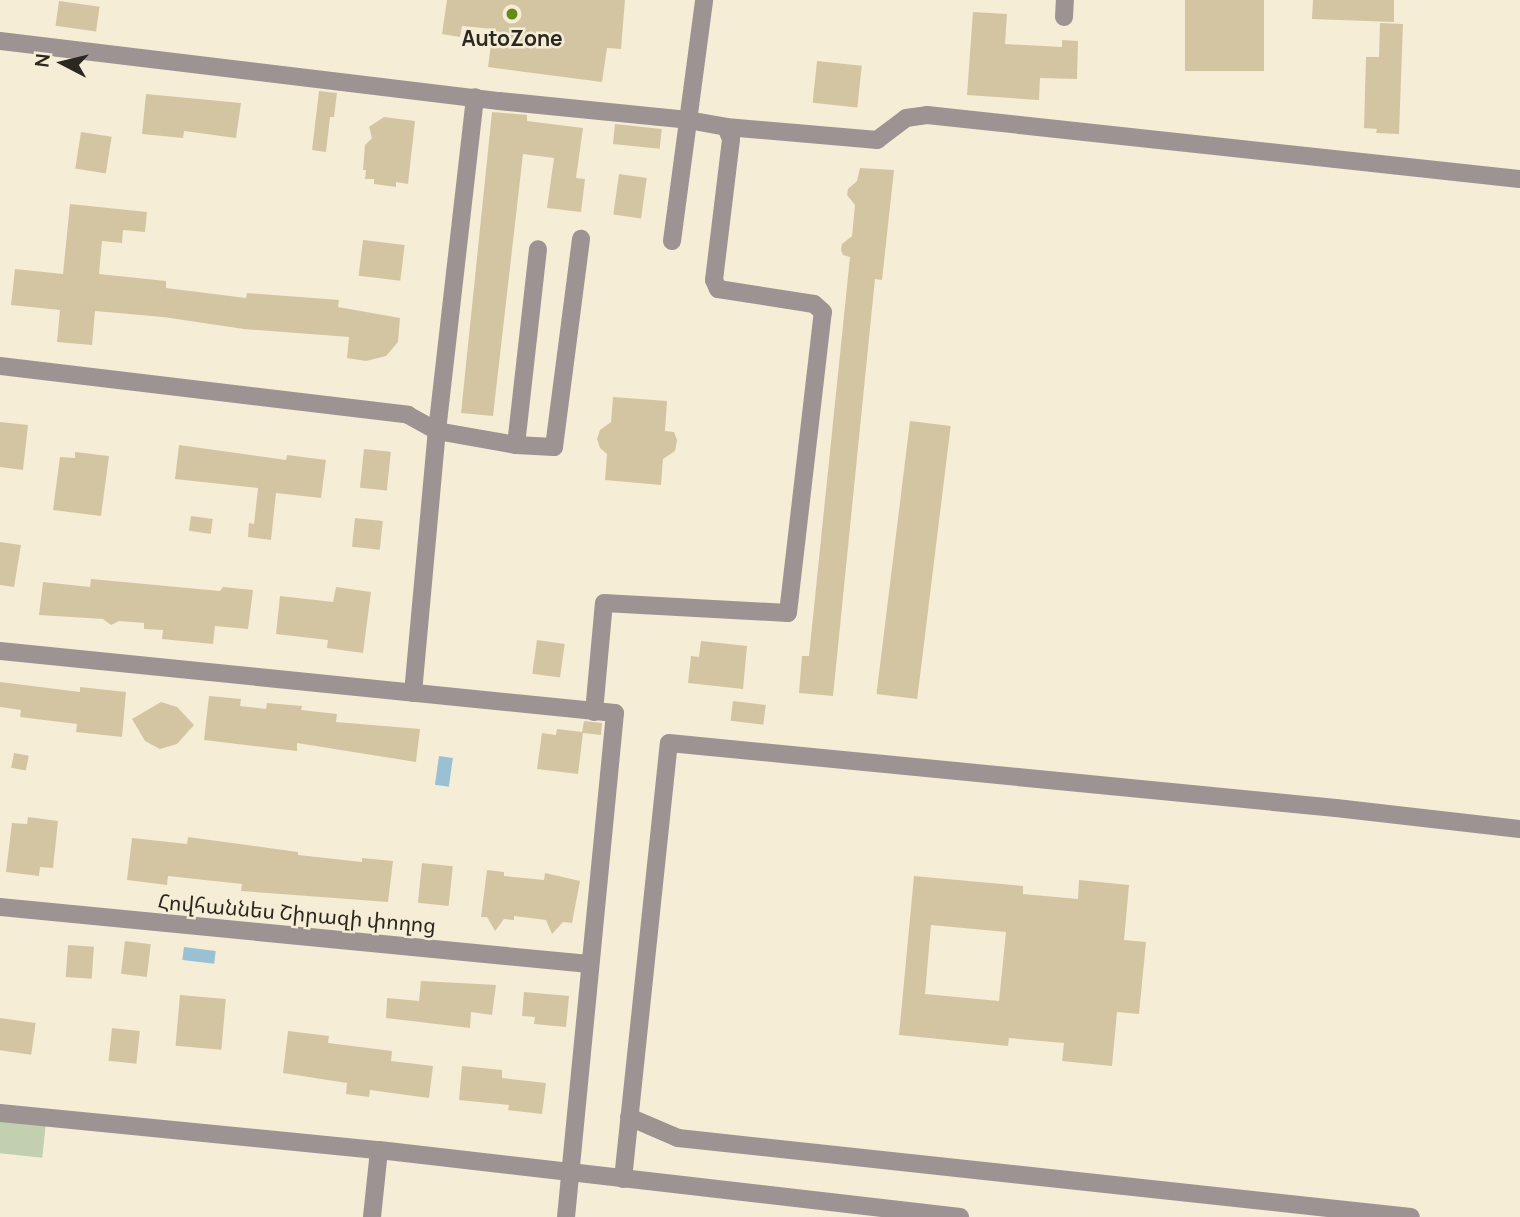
<!DOCTYPE html>
<meta charset="utf-8">
<style>
body{margin:0}
#map{position:relative;width:1520px;height:1217px;overflow:hidden;background:#f6edd7;font-family:Manrope,"Noto Sans Armenian",sans-serif}
div>[style]{position:absolute}
[style*='--x']{left:calc(var(--x)*1px);top:calc(var(--y)*1px);width:calc(var(--w)*1px);rotate:calc(var(--a)*1deg)}
.green>*{inset:0;background:#c2d0af;transform-origin:0 0}
.water>*{inset:0;background:#9ac0d4;transform-origin:0 0}
.building>*{inset:0;background:#d4c5a2;transform-origin:0 0}
.minor>*{height:18px;margin:-9px;padding:0 9px;transform-origin:9px;border-radius:9px;background:#9e9393}
.dots>*{width:19px;height:19px;translate:-50% -50%;box-sizing:border-box;border:4px solid #f6edd7;border-radius:50%}
span{translate:-50% -50%;white-space:nowrap;text-align:center;line-height:1.15;-webkit-text-stroke:5px #f6edd7;paint-order:stroke}
.poi-label{font-size:21px;color:#2b2820;font-weight:700}
.street-label{font-size:21px;color:#2b2820}
.north{position:absolute;left:28px;top:28px;width:70px;height:70px;-webkit-text-stroke:5px #f6edd7;paint-order:stroke;rotate:277deg;font-size:19px;font-weight:700;line-height:28px;text-align:center;color:#2b2820}
.north::after{content:'';display:block;margin:auto;width:24px;height:32px;background:#2b2820;clip-path:polygon(50% 0,100% 100%,50% 72%,0 100%)}
</style>
<div id="map">
<div class="green">
<div style="left:0;top:1120px;width:46px;height:33px;rotate:6deg"></div>
</div>
<div class="water">
<div style="left:439px;top:756px;width:14px;height:29px;rotate:8deg"></div>
<div style="left:184px;top:947px;width:32px;height:13px;rotate:7deg"></div>
</div>
<div class="building">
<div style="clip-path:polygon(447px 0,625px 0,621px 49px,607px 48px,602px 82px,488px 67px,493px 29px,462px 26px,460px 37px,442px 34px)"></div>
<div style="left:1185px;top:0;width:79px;height:71px"></div>
<div style="clip-path:polygon(1313px 0,1394px 0,1394px 22px,1312px 19px)"></div>
<div style="left:59px;top:1px;width:41px;height:25px;rotate:8deg"></div>
<div style="clip-path:polygon(973px 12px,1007px 14px,1005px 44px,1062px 47px,1062px 40px,1078px 41px,1077px 79px,1040px 78px,1039px 100px,967px 95px)"></div>
<div style="clip-path:polygon(1380px 23px,1403px 24px,1399px 134px,1376px 133px,1377px 129px,1364px 128px,1366px 57px,1379px 57px)"></div>
<div style="left:817px;top:61px;width:45px;height:42px;rotate:6deg"></div>
<div style="clip-path:polygon(319px 91px,337px 93px,334px 117px,330px 117px,326px 152px,312px 150px)"></div>
<div style="clip-path:polygon(146px 94px,241px 103px,236px 138px,184px 131px,183px 138px,142px 134px)"></div>
<div style="clip-path:polygon(492px 112px,527px 115px,527px 121px,583px 128px,576px 178px,585px 179px,581px 212px,547px 208px,554px 158px,523px 154px,493px 416px,461px 413px)"></div>
<div style="clip-path:polygon(384px 117px,415px 121px,408px 184px,396px 182px,396px 187px,374px 184px,374px 179px,365px 179px,366px 170px,363px 170px,365px 145px,372px 138px,369px 127px)"></div>
<div style="left:615px;top:124px;width:47px;height:20px;rotate:6deg"></div>
<div style="left:81px;top:132px;width:31px;height:37px;rotate:9deg"></div>
<div style="clip-path:polygon(860px 168px,894px 170px,882px 280px,875px 279px,833px 696px,799px 693px,802px 656px,809px 656px,850px 257px,843px 255px,841px 250px,842px 244px,852px 236px,855px 205px,847px 195px,848px 189px,857px 181px)"></div>
<div style="left:619px;top:174px;width:28px;height:41px;rotate:8deg"></div>
<div style="clip-path:polygon(70px 204px,147px 212px,145px 232px,123px 230px,122px 243px,102px 241px,99px 274px,166px 281px,166px 288px,246px 298px,247px 293px,339px 300px,338px 307px,400px 318px,398px 342px,386px 356px,366px 361px,347px 358px,349px 337px,244px 329px,163px 317px,95px 311px,92px 345px,57px 342px,60px 310px,11px 305px,15px 269px,63px 274px)"></div>
<div style="left:363px;top:240px;width:42px;height:36px;rotate:7deg"></div>
<div style="clip-path:polygon(613px 397px,667px 401px,665px 431px,674px 432px,677px 440px,675px 451px,663px 459px,661px 485px,605px 480px,607px 454px,600px 448px,597px 439px,600px 430px,611px 422px)"></div>
<div style="left:910px;top:421px;width:41px;height:275px;rotate:7deg"></div>
<div style="clip-path:polygon(0 422px,28px 425px,23px 470px,0 467px)"></div>
<div style="clip-path:polygon(179px 445px,286px 460px,287px 455px,326px 460px,321px 498px,276px 493px,271px 540px,248px 537px,249px 523px,254px 524px,258px 488px,175px 479px)"></div>
<div style="left:364px;top:449px;width:27px;height:39px;rotate:6deg"></div>
<div style="clip-path:polygon(75px 452px,109px 456px,101px 516px,53px 510px,60px 457px,75px 458px)"></div>
<div style="left:191px;top:516px;width:22px;height:15px;rotate:8deg"></div>
<div style="left:355px;top:518px;width:28px;height:29px;rotate:6deg"></div>
<div style="clip-path:polygon(0 542px,21px 545px,14px 587px,0 585px)"></div>
<div style="clip-path:polygon(91px 579px,220px 591px,223px 587px,253px 590px,248px 629px,215px 626px,213px 644px,162px 639px,163px 630px,144px 629px,144px 623px,119px 621px,111px 625px,103px 619px,39px 615px,43px 582px,90px 587px)"></div>
<div style="clip-path:polygon(336px 587px,371px 592px,363px 653px,327px 648px,328px 640px,276px 634px,280px 596px,333px 602px)"></div>
<div style="left:537px;top:640px;width:28px;height:34px;rotate:8deg"></div>
<div style="clip-path:polygon(701px 641px,747px 646px,743px 689px,688px 683px,691px 656px,699px 657px)"></div>
<div style="clip-path:polygon(0 682px,80px 692px,80px 687px,126px 692px,122px 737px,76px 732px,77px 724px,20px 717px,21px 710px,0 707px)"></div>
<div style="clip-path:polygon(209px 696px,241px 699px,240px 706px,266px 709px,267px 703px,302px 706px,301px 710px,337px 714px,336px 722px,420px 729px,416px 762px,297px 743px,297px 751px,204px 740px)"></div>
<div style="left:733px;top:701px;width:33px;height:20px;rotate:7deg"></div>
<div style="clip-path:polygon(161px 702px,177px 707px,194px 725px,177px 744px,160px 749px,145px 741px,132px 719px)"></div>
<div style="clip-path:polygon(584px 721px,602px 723px,601px 735px,583px 733px,578px 774px,537px 769px,542px 733px,556px 735px,557px 729px,582px 732px)"></div>
<div style="left:14px;top:753px;width:15px;height:15px;rotate:11deg"></div>
<div style="clip-path:polygon(28px 817px,58px 821px,53px 868px,40px 867px,39px 876px,6px 872px,12px 823px,27px 824px)"></div>
<div style="clip-path:polygon(188px 837px,298px 852px,298px 855px,362px 862px,362px 858px,393px 861px,388px 902px,241px 891px,242px 884px,168px 876px,167px 885px,127px 880px,132px 838px,187px 844px)"></div>
<div style="left:422px;top:863px;width:31px;height:40px;rotate:6deg"></div>
<div style="clip-path:polygon(487px 870px,504px 872px,504px 876px,544px 880px,545px 873px,580px 881px,572px 923px,563px 922px,552px 934px,546px 920px,514px 916px,514px 920px,504px 919px,495px 931px,487px 917px,481px 917px)"></div>
<div style="clip-path:polygon(evenodd,914px 876px,1023px 886px,1023px 894px,1078px 899px,1079px 880px,1129px 885px,1124px 940px,1146px 942px,1139px 1014px,1117px 1012px,1112px 1066px,1062px 1061px,1064px 1043px,1009px 1038px,1008px 1046px,899px 1035px,914px 876px,931px 925px,1006px 932px,999px 1001px,925px 994px,931px 925px)"></div>
<div style="left:125px;top:941px;width:26px;height:33px;rotate:7deg"></div>
<div style="left:68px;top:945px;width:26px;height:32px;rotate:4deg"></div>
<div style="clip-path:polygon(421px 981px,496px 985px,492px 1015px,471px 1012px,470px 1028px,386px 1018px,387px 998px,419px 1001px)"></div>
<div style="clip-path:polygon(524px 992px,569px 996px,566px 1027px,534px 1024px,535px 1017px,522px 1016px)"></div>
<div style="left:180px;top:995px;width:46px;height:51px;rotate:5deg"></div>
<div style="left:0;top:1018px;width:36px;height:32px;rotate:8deg"></div>
<div style="left:112px;top:1028px;width:28px;height:33px;rotate:6deg"></div>
<div style="clip-path:polygon(288px 1031px,329px 1036px,328px 1043px,392px 1051px,391px 1061px,433px 1066px,429px 1098px,370px 1090px,369px 1097px,346px 1094px,347px 1083px,283px 1073px)"></div>
<div style="clip-path:polygon(462px 1066px,502px 1070px,502px 1078px,546px 1083px,542px 1114px,508px 1110px,509px 1105px,459px 1100px)"></div>
</div>
<div class="minor">
<div style="--x:1064;--y:17;--w:17;--a:-87"></div>
<div style="--x:0;--y:41;--w:503;--a:6.86"></div>
<div style="--x:499;--y:101;--w:190;--a:5.7"></div>
<div style="--x:688;--y:120;--w:39;--a:10"></div>
<div style="--x:726;--y:127;--w:152;--a:4.9"></div>
<div style="--x:877;--y:140;--w:36;--a:-37"></div>
<div style="--x:906;--y:118;--w:21;--a:-8"></div>
<div style="--x:927;--y:115;--w:596;--a:6.16"></div>
<div style="--x:672;--y:241;--w:243;--a:-82.4"></div>
<div style="--x:0;--y:366;--w:411;--a:6.8"></div>
<div style="--x:408;--y:415;--w:33;--a:29"></div>
<div style="--x:437;--y:431;--w:80;--a:10"></div>
<div style="--x:516;--y:445;--w:38;--a:3"></div>
<div style="--x:554;--y:447;--w:210;--a:-82.6"></div>
<div style="--x:516;--y:445;--w:197;--a:-83.6"></div>
<div style="--x:0;--y:651;--w:618;--a:5.76"></div>
<div style="--x:615;--y:713;--w:506;--a:95.55"></div>
<div style="--x:413;--y:693;--w:263;--a:-84.8"></div>
<div style="--x:437;--y:431;--w:336;--a:-83.5"></div>
<div style="--x:594;--y:712;--w:109;--a:-84.8"></div>
<div style="--x:604;--y:603;--w:184;--a:3.1"></div>
<div style="--x:788;--y:613;--w:303;--a:-83.4"></div>
<div style="--x:823;--y:312;--w:12;--a:-138"></div>
<div style="--x:814;--y:304;--w:97;--a:-171.1"></div>
<div style="--x:718;--y:289;--w:10;--a:-114"></div>
<div style="--x:714;--y:280;--w:142;--a:-83.1"></div>
<div style="--x:731;--y:139;--w:13;--a:-113"></div>
<div style="--x:0;--y:907;--w:592;--a:5.53"></div>
<div style="--x:0;--y:1113;--w:381;--a:5.6"></div>
<div style="--x:379;--y:1150;--w:585;--a:6.58"></div>
<div style="--x:629;--y:1117;--w:53;--a:23.2"></div>
<div style="--x:678;--y:1138;--w:737;--a:6.15"></div>
<div style="--x:623;--y:1179;--w:438;--a:-84"></div>
<div style="--x:669;--y:743;--w:670;--a:5.57"></div>
<div style="--x:1336;--y:808;--w:185;--a:6.5"></div>
<div style="--x:372;--y:1217;--w:67;--a:-84"></div>
</div>
<div class="dots">
<div style="left:512px;top:14px;background:#628b17"></div>
</div>
<div class="poi-label">
<span style="left:512px;top:38px">AutoZone</span>
</div>
<div class="street-label">
<span style="left:297px;top:913px;rotate:5deg">Հովհաննես Շիրազի փողոց</span>
</div>
<div class="north">N</div>
</div>
